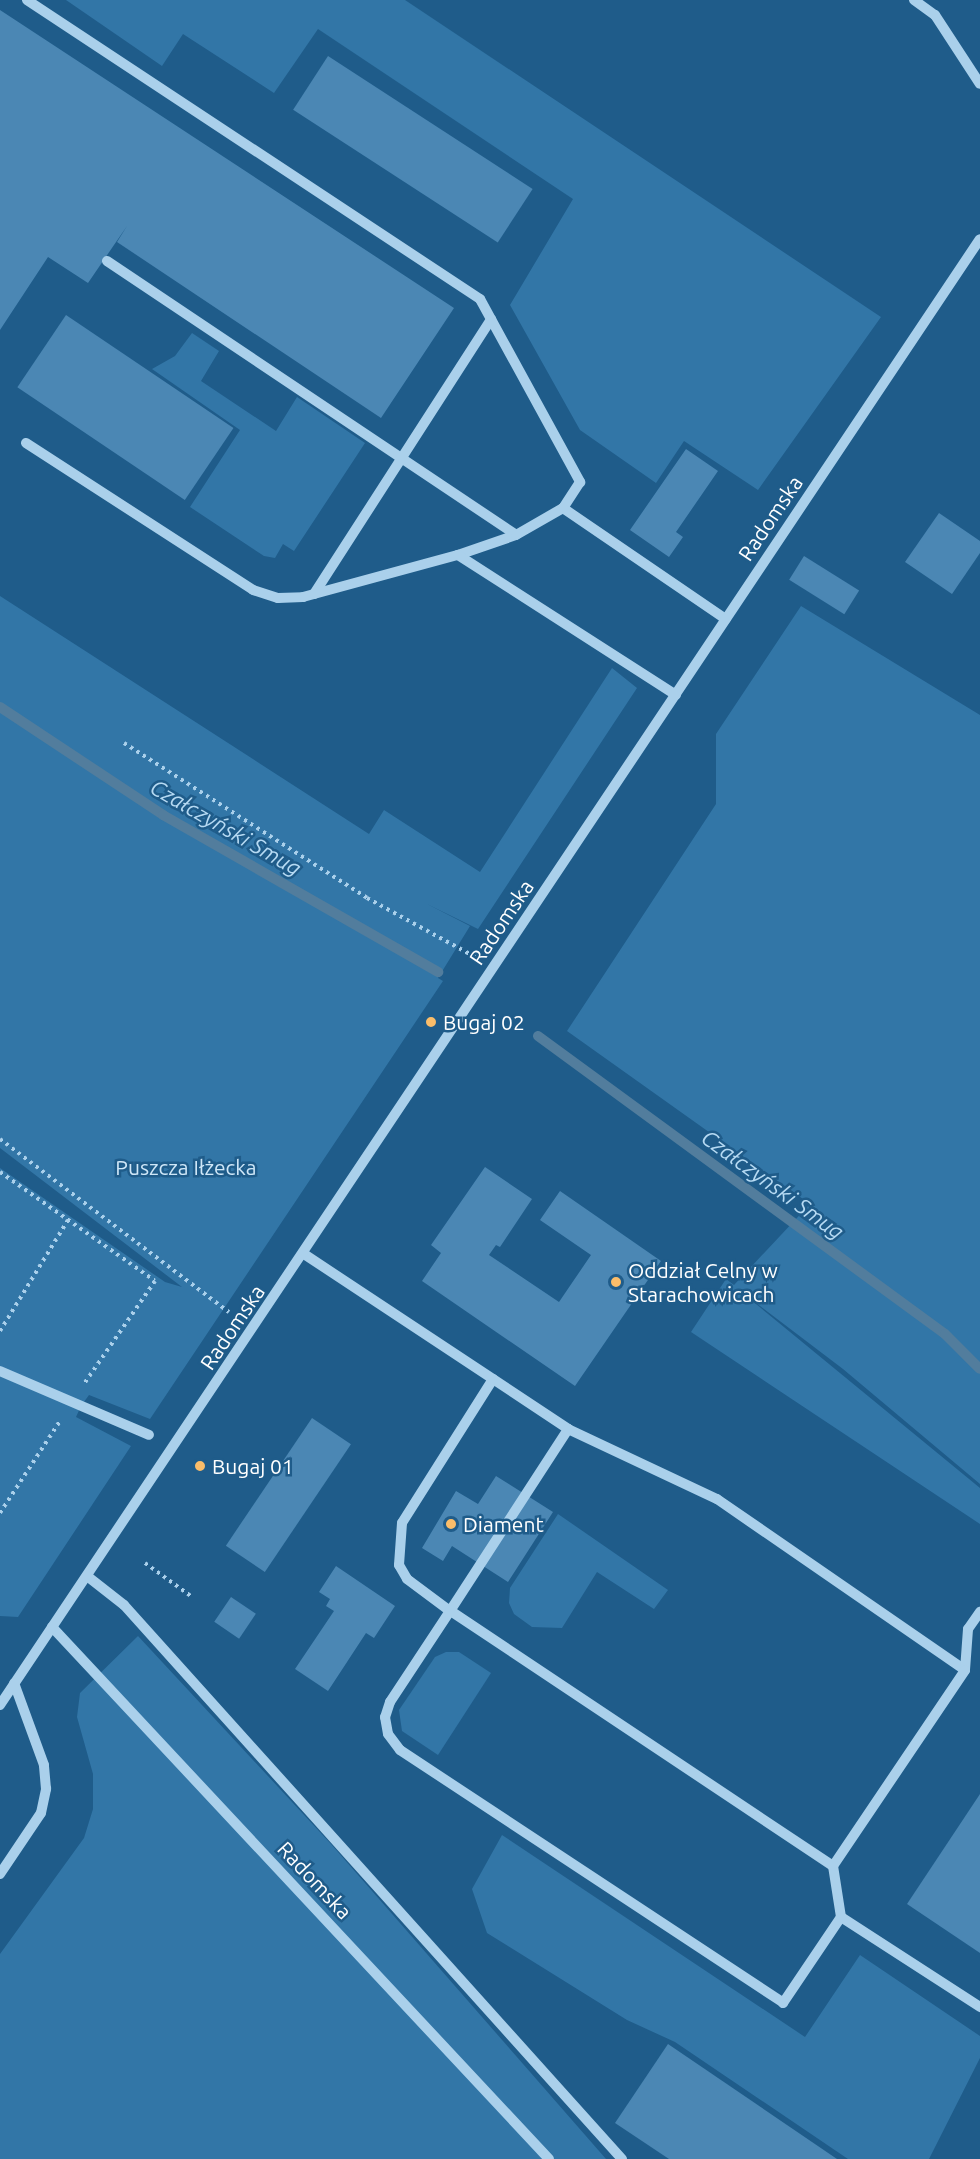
<!DOCTYPE html>
<meta charset="utf-8">
<style>
body{margin:0}
#map{position:relative;width:980px;height:2159px;overflow:hidden;background:#1f5c8a;font-family:Ubuntu,sans-serif}
div>[style]{position:absolute}
[style*='--x']{left:calc(var(--x)*1px);top:calc(var(--y)*1px);width:calc(var(--w)*1px);rotate:calc(var(--a)*1deg)}
.green>*{inset:0;background:#3276a7}
.stream>*{height:10px;margin:-5px;padding:0 5px;transform-origin:5px;border-radius:5px;background:#527d9d}
.building>*{inset:0;background:#4b87b4;transform-origin:0 0}
.path>*{height:4px;margin-top:-2px;transform-origin:0;background:repeating-linear-gradient(90deg,#aad0eb 0 3px,transparent 0 7.5px)}
.minor>*{height:10px;margin:-5px;padding:0 5px;transform-origin:5px;border-radius:5px;background:#aad0eb}
.dots>*{width:16px;height:16px;translate:-50% -50%;box-sizing:border-box;border:3px solid #1f5c8a;border-radius:50%}
span{translate:-50% -50%;white-space:nowrap;text-align:center;line-height:1.15;-webkit-text-stroke:5px #1f5c8a;paint-order:stroke}
.street-label{font-size:21px;color:#fff}
.poi-label{font-size:21px;color:#fff}
.left{translate:0 -50%;text-align:left}
.park-label{font-size:21px;color:#cfe7f8}
.water-label{font-size:22px;color:#b6daf3;font-style:italic}
</style>
<div id="map">
<div class="green">
<div style="clip-path:polygon(66px 0,405px 0,881px 317px,758px 490px,684px 441px,656px 483px,580px 430px,510px 305px,573px 199px,318px 29px,274px 93px,183px 34px,162px 66px)"></div>
<div style="clip-path:polygon(192px 333px,219px 351px,201px 381px,276px 431px,297px 397px,365px 443px,294px 551px,283px 544px,275px 558px,264px 556px,190px 507px,240px 430px,152px 369px,175px 356px)"></div>
<div style="clip-path:polygon(0 596px,369px 834px,384px 810px,480px 872px,612px 668px,637px 688px,478px 929px,427px 904px,470px 926px,438px 978px,443px 981px,150px 1419px,89px 1395px,81px 1406px,76px 1417px,131px 1446px,18px 1617px,0 1616px,0 1168px,165px 1282px,182px 1287px,0 1148px)"></div>
<div style="clip-path:polygon(801px 606px,980px 715px,980px 1484px,843px 1369px,739px 1290px,980px 1488px,980px 1524px,691px 1332px,726px 1279px,734px 1285px,810px 1204px,567px 1031px,716px 804px,716px 734px)"></div>
<div style="clip-path:polygon(558px 1514px,668px 1590px,654px 1609px,597px 1572px,562px 1628px,532px 1627px,514px 1614px,509px 1603px,510px 1588px)"></div>
<div style="clip-path:polygon(138px 1636px,331px 1844px,606px 2159px,0 2159px,0 1954px,84px 1838px,93px 1809px,93px 1774px,77px 1717px,80px 1693px)"></div>
<div style="clip-path:polygon(446px 1652px,459px 1652px,491px 1673px,438px 1755px,402px 1731px,399px 1710px,435px 1657px)"></div>
<div style="clip-path:polygon(502px 1835px,805px 2037px,860px 1955px,980px 2036px,980px 2058px,929px 2159px,848px 2159px,675px 2042px,627px 2020px,487px 1933px,472px 1889px)"></div>
</div>
<div class="stream">
<div style="--x:0;--y:707;--w:196;--a:33.5"></div>
<div style="--x:163;--y:815;--w:317;--a:29.7"></div>
<div style="--x:538;--y:1036;--w:504;--a:36.21"></div>
<div style="--x:945;--y:1334;--w:49;--a:45"></div>
</div>
<div class="building">
<div style="clip-path:polygon(0 10px,454px 308px,381px 418px,117px 242px,127px 226px,88px 283px,48px 257px,0 330px)"></div>
<div style="left:328px;top:56px;width:244px;height:64px;rotate:33deg"></div>
<div style="left:66px;top:315px;width:202px;height:87px;rotate:34deg"></div>
<div style="clip-path:polygon(686px 449px,718px 471px,676px 532px,683px 537px,669px 557px,630px 530px)"></div>
<div style="clip-path:polygon(939px 513px,980px 541px,980px 553px,952px 594px,905px 562px)"></div>
<div style="left:804px;top:556px;width:65px;height:28px;rotate:32deg"></div>
<div style="clip-path:polygon(485px 1167px,532px 1199px,500px 1247px,496px 1245px,489px 1255px,559px 1302px,591px 1255px,540px 1220px,560px 1191px,661px 1261px,575px 1386px,422px 1281px,441px 1253px,431px 1245px)"></div>
<div style="left:312px;top:1418px;width:47px;height:154px;rotate:34deg"></div>
<div style="clip-path:polygon(496px 1476px,553px 1512px,508px 1582px,452px 1546px,443px 1561px,422px 1548px,456px 1491px,478px 1504px)"></div>
<div style="clip-path:polygon(336px 1566px,395px 1606px,374px 1638px,366px 1633px,328px 1691px,295px 1669px,334px 1611px,326px 1606px,330px 1599px,319px 1592px)"></div>
<div style="left:231px;top:1597px;width:30px;height:30px;rotate:34deg"></div>
<div style="clip-path:polygon(980px 1794px,980px 1953px,907px 1904px)"></div>
<div style="clip-path:polygon(668px 2044px,837px 2159px,669px 2159px,615px 2123px)"></div>
</div>
<div class="path">
<div style="--x:124;--y:743;--w:288;--a:32.5"></div>
<div style="--x:367;--y:898;--w:123;--a:28.6"></div>
<div style="--x:0;--y:1139;--w:287;--a:37.1"></div>
<div style="--x:0;--y:1172;--w:189;--a:35.1"></div>
<div style="--x:155;--y:1281;--w:125;--a:124.6"></div>
<div style="--x:0;--y:1331;--w:130;--a:-58.5"></div>
<div style="--x:0;--y:1513;--w:110;--a:-56.9"></div>
<div style="--x:145;--y:1563;--w:57;--a:35.7"></div>
</div>
<div class="minor">
<div style="--x:27;--y:0;--w:543;--a:33.43"></div>
<div style="--x:480;--y:299;--w:209;--a:61.3"></div>
<div style="--x:580;--y:482;--w:31;--a:123"></div>
<div style="--x:563;--y:508;--w:197;--a:34.3"></div>
<div style="--x:914;--y:0;--w:26;--a:36"></div>
<div style="--x:935;--y:15;--w:82;--a:56.9"></div>
<div style="--x:107;--y:261;--w:492;--a:33.8"></div>
<div style="--x:26;--y:443;--w:270;--a:32.9"></div>
<div style="--x:253;--y:590;--w:26;--a:18"></div>
<div style="--x:278;--y:598;--w:25;--a:-2"></div>
<div style="--x:303;--y:597;--w:161;--a:-15.2"></div>
<div style="--x:458;--y:555;--w:61;--a:-19"></div>
<div style="--x:516;--y:535;--w:54;--a:-29.9"></div>
<div style="--x:458;--y:555;--w:259;--a:32.7"></div>
<div style="--x:314;--y:594;--w:327;--a:-57.2"></div>
<div style="--x:304;--y:1254;--w:317;--a:33.5"></div>
<div style="--x:568;--y:1429;--w:165;--a:25.2"></div>
<div style="--x:717;--y:1499;--w:301;--a:34.6"></div>
<div style="--x:965;--y:1670;--w:41;--a:-85.8"></div>
<div style="--x:968;--y:1629;--w:21;--a:-55"></div>
<div style="--x:0;--y:1371;--w:162;--a:23.2"></div>
<div style="--x:493;--y:1379;--w:170;--a:122.3"></div>
<div style="--x:402;--y:1523;--w:42;--a:94.1"></div>
<div style="--x:399;--y:1565;--w:16;--a:60"></div>
<div style="--x:407;--y:1579;--w:54;--a:36.7"></div>
<div style="--x:450;--y:1611;--w:217;--a:-57"></div>
<div style="--x:87;--y:1576;--w:47;--a:38.1"></div>
<div style="--x:124;--y:1605;--w:745;--a:48.05"></div>
<div style="--x:52;--y:1627;--w:728;--a:46.95"></div>
<div style="--x:0;--y:1705;--w:1763;--a:-56.24"></div>
<div style="--x:833;--y:1866;--w:460;--a:-146.3"></div>
<div style="--x:450;--y:1611;--w:109;--a:123.4"></div>
<div style="--x:390;--y:1702;--w:16;--a:108"></div>
<div style="--x:385;--y:1717;--w:17;--a:80"></div>
<div style="--x:388;--y:1734;--w:20;--a:53"></div>
<div style="--x:400;--y:1750;--w:459;--a:33.4"></div>
<div style="--x:783;--y:2003;--w:104;--a:-56"></div>
<div style="--x:841;--y:1917;--w:52;--a:-98.9"></div>
<div style="--x:833;--y:1866;--w:236;--a:-56"></div>
<div style="--x:0;--y:1874;--w:73;--a:-56.1"></div>
<div style="--x:41;--y:1813;--w:25;--a:-78"></div>
<div style="--x:46;--y:1789;--w:24;--a:-95"></div>
<div style="--x:44;--y:1765;--w:87;--a:-110.1"></div>
<div style="--x:841;--y:1917;--w:166;--a:32.9"></div>
</div>
<div class="dots">
<div style="left:431px;top:1022px;background:#fabd6a"></div>
<div style="left:616px;top:1282px;background:#fabd6a"></div>
<div style="left:200px;top:1466px;background:#fabd6a"></div>
<div style="left:451px;top:1524px;background:#fabd6a"></div>
</div>
<div class="street-label">
<span style="left:770px;top:518px;rotate:-56deg">Radomska</span>
<span style="left:501px;top:922px;rotate:-56deg">Radomska</span>
<span style="left:232px;top:1327px;rotate:-56deg">Radomska</span>
<span style="left:315px;top:1880px;rotate:47deg">Radomska</span>
</div>
<div class="poi-label">
<span class="left" style="left:443px;top:1022px">Bugaj 02</span>
<span class="left" style="left:628px;top:1282px">Oddział Celny w<br>Starachowicach</span>
<span class="left" style="left:212px;top:1466px">Bugaj 01</span>
<span class="left" style="left:463px;top:1524px">Diament</span>
</div>
<div class="park-label">
<span style="left:186px;top:1167px">Puszcza Iłżecka</span>
</div>
<div class="water-label">
<span style="left:226px;top:827px;rotate:30deg">Czałczyński Smug</span>
<span style="left:773px;top:1184px;rotate:36deg">Czałczyński Smug</span>
</div>
</div>
